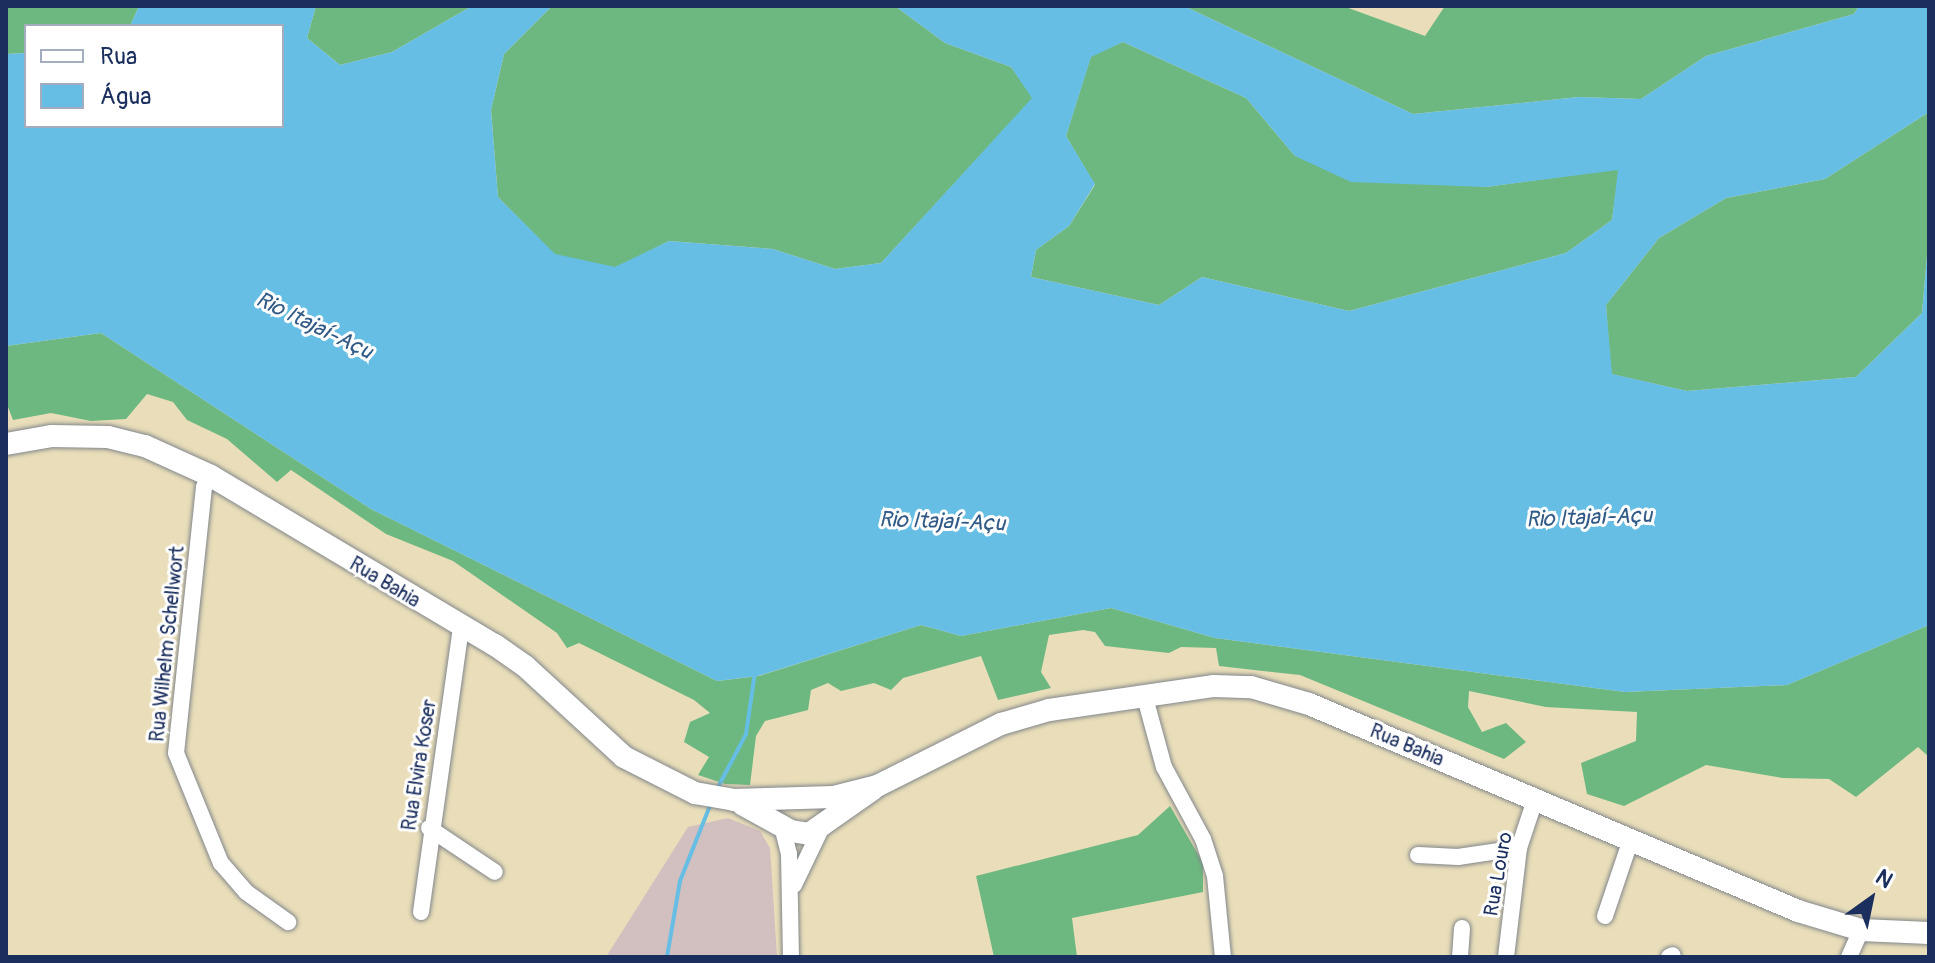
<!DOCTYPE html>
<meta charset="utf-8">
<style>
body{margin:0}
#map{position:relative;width:1935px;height:963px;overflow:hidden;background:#e9deb9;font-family:Pangolin,sans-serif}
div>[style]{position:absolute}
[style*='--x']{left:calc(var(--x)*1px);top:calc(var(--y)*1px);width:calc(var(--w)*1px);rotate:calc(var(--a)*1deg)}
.industrial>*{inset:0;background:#d2bfc0}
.forest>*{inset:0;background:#6db880}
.water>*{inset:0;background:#66bee4}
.stream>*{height:4px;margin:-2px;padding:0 2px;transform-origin:2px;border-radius:2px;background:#66bee4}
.roads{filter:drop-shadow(0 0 2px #82868c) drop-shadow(0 0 2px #82868c)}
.minor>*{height:16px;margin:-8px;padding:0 8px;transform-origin:8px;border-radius:8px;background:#fff}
.major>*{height:22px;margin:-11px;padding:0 11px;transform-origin:11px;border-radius:11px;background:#fff}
span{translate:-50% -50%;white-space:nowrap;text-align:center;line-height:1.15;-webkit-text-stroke:6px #fff;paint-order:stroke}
.street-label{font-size:20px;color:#1b2f5e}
.water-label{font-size:22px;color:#325a86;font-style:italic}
.frame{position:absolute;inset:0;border:8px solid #1b2f5e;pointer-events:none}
.legend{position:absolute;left:24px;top:24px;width:260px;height:104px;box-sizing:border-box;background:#fff;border:2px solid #a4acbf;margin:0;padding:10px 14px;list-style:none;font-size:24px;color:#1b2f5e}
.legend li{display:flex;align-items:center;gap:16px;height:40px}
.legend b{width:40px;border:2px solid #a4acbf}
.north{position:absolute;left:1831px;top:859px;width:80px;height:80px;-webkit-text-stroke:6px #fff;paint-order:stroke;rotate:33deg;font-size:22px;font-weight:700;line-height:32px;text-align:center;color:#1b2f5e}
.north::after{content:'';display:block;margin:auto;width:28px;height:36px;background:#1b2f5e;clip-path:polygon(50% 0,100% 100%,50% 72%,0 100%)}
</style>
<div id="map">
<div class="industrial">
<div style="clip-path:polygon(728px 818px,760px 831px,770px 848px,777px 957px,606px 957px,688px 827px)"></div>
</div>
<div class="forest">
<div style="clip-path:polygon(6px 6px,139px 6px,130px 26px,26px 26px,26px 53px,6px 54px)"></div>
<div style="clip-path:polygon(316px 6px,472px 6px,392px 52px,340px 65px,307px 38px)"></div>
<div style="clip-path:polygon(552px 6px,895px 6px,945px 43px,1011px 67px,1033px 98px,881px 263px,835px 269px,773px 249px,669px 241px,615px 268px,555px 255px,498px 197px,491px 110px,504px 54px)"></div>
<div style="clip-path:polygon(1184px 6px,1343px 6px,1425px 36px,1445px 6px,1859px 6px,1854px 14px,1706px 56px,1641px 99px,1579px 97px,1413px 114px)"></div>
<div style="clip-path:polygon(1123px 42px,1246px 98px,1295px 156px,1486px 187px,1619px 169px,1612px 220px,1566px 253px,1349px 311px,1202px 277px,1159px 305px,1031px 277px,1036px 250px,1069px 226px,1095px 185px,1066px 136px,1091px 56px)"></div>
<div style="clip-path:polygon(1929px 112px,1929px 233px,1922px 313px,1856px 377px,1687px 391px,1611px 374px,1606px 305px,1659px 238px,1726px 198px,1825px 179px)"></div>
<div style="clip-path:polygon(101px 333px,371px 509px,717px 681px,759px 676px,921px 625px,961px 636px,1111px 608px,1215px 638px,1625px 692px,1787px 685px,1929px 625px,1929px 757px,1918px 747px,1856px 797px,1829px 779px,1783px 778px,1706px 765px,1624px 806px,1587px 794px,1581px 763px,1636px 741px,1637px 712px,1546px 707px,1469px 691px,1468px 707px,1482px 732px,1506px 723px,1526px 742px,1504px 759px,1300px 675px,1219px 666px,1216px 648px,1181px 647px,1169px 653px,1105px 646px,1095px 632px,1083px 630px,1049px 635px,1041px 672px,1051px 688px,998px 700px,981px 656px,903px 678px,891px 690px,874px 683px,841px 691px,828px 683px,811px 690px,808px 710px,765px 721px,756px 736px,750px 785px,725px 784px,698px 775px,709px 757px,684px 742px,690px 722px,710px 713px,694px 700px,579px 643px,567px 648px,557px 633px,453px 561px,386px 534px,291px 470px,277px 482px,227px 439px,187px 420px,173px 402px,147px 394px,126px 419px,91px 421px,51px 413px,13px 420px,6px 402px,6px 346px)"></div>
<div style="clip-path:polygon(1170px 806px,1203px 863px,1203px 892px,1072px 918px,1077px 957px,994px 957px,976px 876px,1138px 835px)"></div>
</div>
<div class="water">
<div style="clip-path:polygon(evenodd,139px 6px,316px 6px,307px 38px,340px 65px,392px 52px,472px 6px,552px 6px,504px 54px,491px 110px,498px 197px,555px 254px,615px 267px,669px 241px,773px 249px,835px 269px,881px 263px,1032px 98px,1011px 67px,945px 43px,895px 6px,1184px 6px,1413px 114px,1579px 97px,1641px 99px,1706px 56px,1854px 14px,1859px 6px,1929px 6px,1929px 112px,1825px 179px,1726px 198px,1659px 238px,1606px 305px,1612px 374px,1687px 391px,1856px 377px,1922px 313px,1929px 233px,1929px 625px,1787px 685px,1625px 692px,1215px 638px,1111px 608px,961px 636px,921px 625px,758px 676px,717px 681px,371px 509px,101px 333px,6px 346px,6px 54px,26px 53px,26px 126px,282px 126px,282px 26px,130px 26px,139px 6px,1123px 42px,1246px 98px,1295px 156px,1351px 182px,1486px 187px,1618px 170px,1612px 220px,1566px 253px,1349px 311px,1202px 277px,1159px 305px,1031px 277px,1036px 250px,1069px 226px,1095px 184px,1066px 136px,1091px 57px,1123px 42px)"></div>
</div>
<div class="stream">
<div style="--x:716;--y:791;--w:64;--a:-62.2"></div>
<div style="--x:746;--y:734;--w:63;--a:-81.7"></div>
<div style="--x:667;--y:957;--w:77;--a:-80.3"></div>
<div style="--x:680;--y:881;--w:84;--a:-68.3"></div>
</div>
<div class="roads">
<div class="minor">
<div style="--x:211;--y:476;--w:13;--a:122"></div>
<div style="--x:204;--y:487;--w:267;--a:96"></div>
<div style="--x:176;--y:753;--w:119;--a:67.8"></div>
<div style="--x:221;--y:863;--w:38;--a:49"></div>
<div style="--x:246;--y:892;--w:52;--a:35.5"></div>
<div style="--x:1144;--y:694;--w:76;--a:74.7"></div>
<div style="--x:1164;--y:767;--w:82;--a:61.6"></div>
<div style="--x:1203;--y:839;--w:39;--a:72"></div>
<div style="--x:1215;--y:876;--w:81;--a:84.4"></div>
<div style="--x:782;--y:826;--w:29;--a:76"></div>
<div style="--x:789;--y:854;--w:103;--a:88.9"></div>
<div style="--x:429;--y:828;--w:79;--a:33.7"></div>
<div style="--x:1418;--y:855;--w:40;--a:2.9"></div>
<div style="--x:1458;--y:857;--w:62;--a:-8.4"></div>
<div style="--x:794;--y:885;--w:62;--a:-64.3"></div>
<div style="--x:421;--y:912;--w:289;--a:-82"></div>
<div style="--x:1605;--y:916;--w:81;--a:-71.3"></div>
<div style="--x:1460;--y:957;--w:29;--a:-86"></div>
<div style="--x:1506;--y:957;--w:110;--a:-83.2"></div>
<div style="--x:1519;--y:848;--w:51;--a:-71.6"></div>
<div style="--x:1669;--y:957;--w:4;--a:-27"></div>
<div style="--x:1849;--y:957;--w:30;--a:-66"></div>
</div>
<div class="major">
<div style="--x:6;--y:444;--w:47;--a:-9.9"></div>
<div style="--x:52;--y:436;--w:56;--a:1"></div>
<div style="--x:108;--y:437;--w:38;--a:14"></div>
<div style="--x:145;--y:446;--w:72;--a:24.4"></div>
<div style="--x:211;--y:476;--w:330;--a:30.8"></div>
<div style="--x:495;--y:645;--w:37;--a:35"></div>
<div style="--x:525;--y:666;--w:134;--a:42.6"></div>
<div style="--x:624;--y:757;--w:80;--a:26.9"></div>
<div style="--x:695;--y:793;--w:39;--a:10"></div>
<div style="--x:733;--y:800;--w:101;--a:-1.7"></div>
<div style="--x:834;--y:797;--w:44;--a:-14.3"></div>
<div style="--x:877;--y:786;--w:139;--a:-26.6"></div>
<div style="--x:1001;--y:724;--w:50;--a:-16.3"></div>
<div style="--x:1049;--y:710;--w:167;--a:-8.3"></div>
<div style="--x:1214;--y:686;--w:37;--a:2"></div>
<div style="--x:1251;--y:687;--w:60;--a:16.3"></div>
<div style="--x:1309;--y:704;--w:531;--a:22.94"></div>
<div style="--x:1798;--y:911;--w:66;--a:16.8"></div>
<div style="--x:1861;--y:930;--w:68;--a:2.5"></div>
<div style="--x:742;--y:804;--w:56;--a:28.9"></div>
<div style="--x:791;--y:831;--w:18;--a:9"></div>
<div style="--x:809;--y:834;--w:78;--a:-35.1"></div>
</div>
</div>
<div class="street-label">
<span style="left:385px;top:582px;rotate:31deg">Rua Bahia</span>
<span style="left:167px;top:644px;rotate:-84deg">Rua Wilhelm Schellwort</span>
<span style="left:1407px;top:745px;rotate:23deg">Rua Bahia</span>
<span style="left:419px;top:765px;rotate:-81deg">Rua Elvira Koser</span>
<span style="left:1498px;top:874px;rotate:-80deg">Rua Louro</span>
</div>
<div class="water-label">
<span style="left:314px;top:326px;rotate:26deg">Rio Itajaí-Açu</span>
<span style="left:1589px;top:518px;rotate:-2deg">Rio Itajaí-Açu</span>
<span style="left:942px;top:522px;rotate:2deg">Rio Itajaí-Açu</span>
</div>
<div class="frame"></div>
<ul class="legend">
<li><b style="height:10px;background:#fff"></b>Rua</li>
<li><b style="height:22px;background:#66bee4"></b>Água</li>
</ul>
<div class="north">N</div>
</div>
